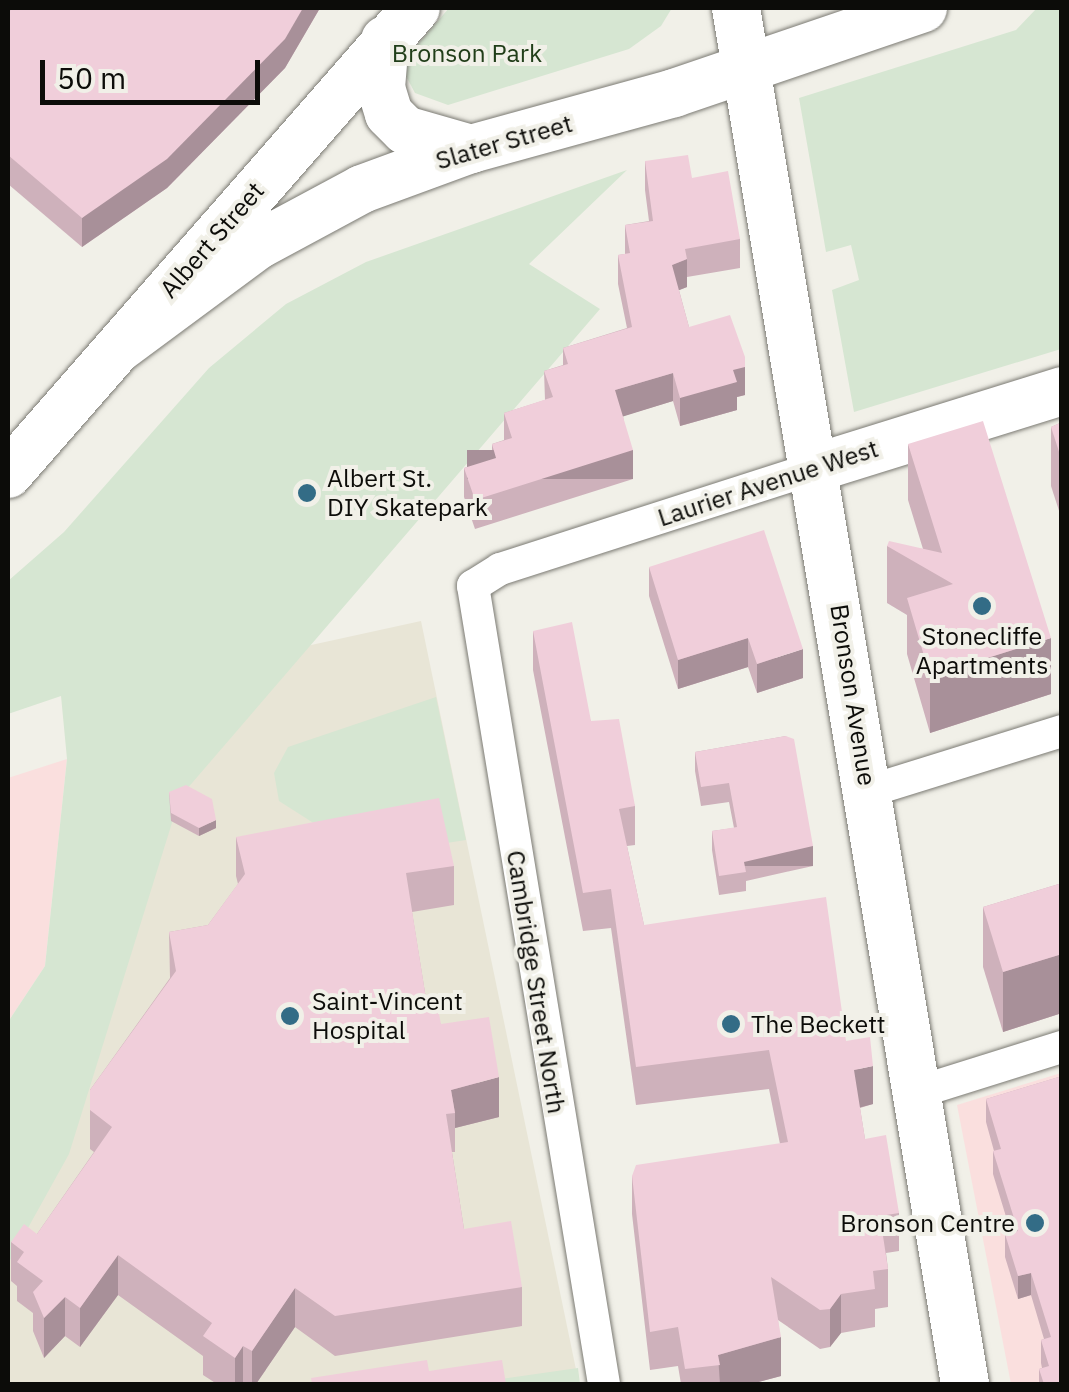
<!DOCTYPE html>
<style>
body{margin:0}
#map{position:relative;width:1069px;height:1392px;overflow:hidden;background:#f1f0e8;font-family:"IBM Plex Sans",sans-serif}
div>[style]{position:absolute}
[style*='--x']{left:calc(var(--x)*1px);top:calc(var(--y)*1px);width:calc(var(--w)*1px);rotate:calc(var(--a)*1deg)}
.commercial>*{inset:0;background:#fadfde}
.built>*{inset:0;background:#e8e5d6}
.green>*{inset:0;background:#d6e6d2}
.roads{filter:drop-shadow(0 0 2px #7b7a73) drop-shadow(0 0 2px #7b7a73)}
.street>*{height:32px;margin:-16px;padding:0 16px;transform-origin:16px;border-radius:16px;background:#fff}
.secondary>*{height:48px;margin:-24px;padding:0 24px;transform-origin:24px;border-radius:24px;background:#fff}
.wall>*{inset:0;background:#ceb1bb}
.shaded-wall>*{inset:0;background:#a89099;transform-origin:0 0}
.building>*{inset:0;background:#f0ceda}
.dots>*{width:28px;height:28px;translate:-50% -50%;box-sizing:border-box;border:5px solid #f1f0e8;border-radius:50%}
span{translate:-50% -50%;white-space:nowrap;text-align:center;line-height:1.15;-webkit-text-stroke:8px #f1f0e8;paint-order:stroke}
.park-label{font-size:25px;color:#213e19}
.street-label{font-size:25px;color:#0c0c09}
.poi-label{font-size:25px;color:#0c0c09}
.left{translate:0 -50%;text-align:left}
.right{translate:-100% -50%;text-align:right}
.frame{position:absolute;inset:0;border:10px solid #0c0c09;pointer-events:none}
.scale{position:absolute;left:40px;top:60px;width:220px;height:45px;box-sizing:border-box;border:5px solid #0c0c09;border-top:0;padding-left:12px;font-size:30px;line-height:35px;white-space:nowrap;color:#0c0c09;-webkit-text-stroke:8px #f1f0e8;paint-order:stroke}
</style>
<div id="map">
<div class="commercial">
<div style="clip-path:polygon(67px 759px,45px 966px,8px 1022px,8px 778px)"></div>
<div style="clip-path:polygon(1061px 1073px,1061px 1384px,1011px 1384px,957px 1105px)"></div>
</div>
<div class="built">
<div style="clip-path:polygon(421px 621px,579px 1384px,8px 1384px,8px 1170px,238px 661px)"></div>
</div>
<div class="green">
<div style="clip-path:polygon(449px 8px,672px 8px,661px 26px,629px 49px,448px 105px,415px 93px,400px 65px)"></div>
<div style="clip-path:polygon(1062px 8px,1061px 349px,854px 412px,832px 290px,859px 280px,851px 245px,826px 252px,799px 98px,1016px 30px,1036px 9px)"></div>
<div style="clip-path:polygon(627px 170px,529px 264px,600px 309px,180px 797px,69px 1154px,8px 1264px,8px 1022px,45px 966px,67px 759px,61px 696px,8px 714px,8px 581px,64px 532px,209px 368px,286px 304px,366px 262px)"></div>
<div style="clip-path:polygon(436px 697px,466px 840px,440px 844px,315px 824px,279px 801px,274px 773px,288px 747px)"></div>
<div style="clip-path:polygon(578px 1368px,580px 1384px,502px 1384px,501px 1379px)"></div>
</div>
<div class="roads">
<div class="street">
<div style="--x:869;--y:791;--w:202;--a:-17.3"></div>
<div style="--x:918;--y:1092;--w:151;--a:-17.4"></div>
<div style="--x:604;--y:1384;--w:809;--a:-99.32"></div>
<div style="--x:473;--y:586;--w:32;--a:-32"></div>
<div style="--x:500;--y:569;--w:331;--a:-17.8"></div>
</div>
<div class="secondary">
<div style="--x:736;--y:8;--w:1395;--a:80.55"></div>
<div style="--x:385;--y:40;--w:48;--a:94.8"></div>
<div style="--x:381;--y:88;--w:27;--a:73"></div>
<div style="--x:389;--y:114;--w:23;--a:45"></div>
<div style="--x:405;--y:130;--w:69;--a:16.1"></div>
<div style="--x:119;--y:348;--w:173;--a:-36.5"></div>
<div style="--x:258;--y:245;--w:118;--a:-28.3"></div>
<div style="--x:362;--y:189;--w:116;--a:-20.2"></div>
<div style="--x:471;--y:149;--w:211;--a:-15.4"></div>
<div style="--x:674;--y:93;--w:263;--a:-18.8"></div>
<div style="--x:815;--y:468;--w:259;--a:-17.3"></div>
<div style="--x:8;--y:474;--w:619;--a:-48.8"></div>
</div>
</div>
<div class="wall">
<div style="clip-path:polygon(12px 8px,320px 8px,285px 68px,167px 188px,82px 247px,8px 184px,8px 14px)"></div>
<div style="clip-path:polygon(645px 161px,692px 178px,740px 239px,740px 268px,687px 277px,687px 287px,679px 290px,689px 327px,745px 395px,737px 397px,737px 410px,680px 426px,673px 401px,623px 416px,633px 479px,475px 529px,464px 497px,464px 468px,492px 459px,492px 444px,504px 440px,504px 413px,545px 400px,544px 371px,563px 365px,563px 348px,627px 328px,618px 284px,618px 255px,625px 254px,625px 225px,649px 221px,645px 190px)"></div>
<div style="clip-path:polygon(1062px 422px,1062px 520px,1051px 486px,1051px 427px)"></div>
<div style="clip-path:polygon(908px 444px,1051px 694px,930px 733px,907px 654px,907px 615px,887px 603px,887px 546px,923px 549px,908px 500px)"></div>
<div style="clip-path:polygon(649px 567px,803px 678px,757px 693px,748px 667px,678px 689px,649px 596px)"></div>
<div style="clip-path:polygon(533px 631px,591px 721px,635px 806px,635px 845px,627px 846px,644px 925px,846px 1041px,873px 1104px,860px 1108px,865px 1139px,899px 1213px,899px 1251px,886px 1253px,888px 1269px,888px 1307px,875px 1309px,875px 1327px,841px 1333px,830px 1347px,820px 1349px,778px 1320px,781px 1376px,751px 1384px,681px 1384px,678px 1366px,650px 1370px,632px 1214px,632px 1176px,780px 1144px,769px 1089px,636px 1105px,611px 928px,583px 931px,533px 670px)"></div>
<div style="clip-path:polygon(786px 736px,813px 866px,746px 881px,746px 891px,719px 895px,712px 850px,712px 831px,734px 828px,729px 802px,701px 806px,695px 771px,695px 752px)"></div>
<div style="clip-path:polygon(169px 792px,216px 828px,199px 836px,171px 821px)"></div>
<div style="clip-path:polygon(236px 837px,454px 866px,454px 905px,412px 912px,428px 1011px,441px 1024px,499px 1117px,455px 1128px,455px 1152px,452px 1152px,464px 1229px,522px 1287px,522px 1326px,335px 1356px,295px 1327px,256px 1384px,217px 1384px,203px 1375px,203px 1356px,118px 1295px,80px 1347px,65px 1336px,44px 1358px,33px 1331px,33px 1313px,17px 1301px,17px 1286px,11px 1281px,11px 1242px,37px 1234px,94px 1152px,90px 1149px,90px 1090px,170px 978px,169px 932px,208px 925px,238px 884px,236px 876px)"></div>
<div style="clip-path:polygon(1062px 883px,1062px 1013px,1003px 1032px,983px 967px,983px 907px)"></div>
<div style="clip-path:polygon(1062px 1076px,1062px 1384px,1039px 1384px,1039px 1369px,1042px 1368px,1041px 1363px,1041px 1340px,1044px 1339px,1031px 1295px,1018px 1299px,1005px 1257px,1005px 1234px,1011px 1233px,993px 1174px,993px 1151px,994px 1151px,986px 1122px,986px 1099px)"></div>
</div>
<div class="shaded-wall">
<div style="clip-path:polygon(303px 8px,320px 8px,285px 68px,167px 188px,82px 247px,82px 218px)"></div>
<div style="clip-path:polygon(687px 259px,687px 287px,672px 293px,672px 265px)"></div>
<div style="clip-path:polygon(745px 357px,745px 395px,737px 397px,737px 410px,680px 426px,680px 398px)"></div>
<div style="clip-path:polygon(673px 373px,673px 401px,615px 419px,615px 390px)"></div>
<div style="left:633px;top:450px;width:29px;height:166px;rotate:90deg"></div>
<div style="clip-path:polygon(748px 638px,748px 667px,678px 689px,678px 660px)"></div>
<div style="clip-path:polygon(1051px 638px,1051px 694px,930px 733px,930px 676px)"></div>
<div style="clip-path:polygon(803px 649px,803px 678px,757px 693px,757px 664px)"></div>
<div style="clip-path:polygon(216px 820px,216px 828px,199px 836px,199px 828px)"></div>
<div style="left:813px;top:846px;width:20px;height:71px;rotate:90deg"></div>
<div style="clip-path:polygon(1062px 954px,1062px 1013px,1003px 1032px,1003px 972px)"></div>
<div style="clip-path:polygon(873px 1066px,873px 1104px,854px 1109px,854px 1070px)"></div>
<div style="clip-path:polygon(499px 1077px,499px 1117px,455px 1128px,455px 1113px,451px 1090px)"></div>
<div style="clip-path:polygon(118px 1255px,118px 1295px,80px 1347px,80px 1308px)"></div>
<div style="clip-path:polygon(1031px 1273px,1031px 1295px,1018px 1299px,1018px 1276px)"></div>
<div style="clip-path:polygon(295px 1288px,295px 1327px,256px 1384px,252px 1384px,252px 1351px)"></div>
<div style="clip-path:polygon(841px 1294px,841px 1333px,830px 1347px,830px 1309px)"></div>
<div style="clip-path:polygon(65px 1297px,65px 1336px,44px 1358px,44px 1318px)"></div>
<div style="clip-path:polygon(781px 1337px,781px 1376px,751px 1384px,720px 1384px,718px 1355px)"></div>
<div style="clip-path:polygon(243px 1346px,243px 1384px,235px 1384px,235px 1358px)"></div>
</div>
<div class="building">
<div style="clip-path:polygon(12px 8px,303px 8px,285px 39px,167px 159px,82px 218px,8px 155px,8px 14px)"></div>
<div style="clip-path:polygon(688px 155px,692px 178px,728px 171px,740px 239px,685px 249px,687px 259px,672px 265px,689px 327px,730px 315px,745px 357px,745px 367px,733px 370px,737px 382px,680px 398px,673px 373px,615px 390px,633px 450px,475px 500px,464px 468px,496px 458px,492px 444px,512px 438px,504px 413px,553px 397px,544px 371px,568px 364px,563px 348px,632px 327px,618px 255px,630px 253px,625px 225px,653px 221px,645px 161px)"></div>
<div style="clip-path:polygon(983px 421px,1051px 638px,930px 676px,907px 598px,953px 584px,887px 546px,889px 541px,942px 553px,908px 444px)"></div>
<div style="clip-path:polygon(1062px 422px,1062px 461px,1051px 427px)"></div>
<div style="clip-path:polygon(764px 530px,803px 649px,757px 664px,748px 638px,678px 660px,649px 567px)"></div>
<div style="clip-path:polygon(572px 622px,591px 721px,619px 719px,635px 806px,619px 809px,644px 925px,826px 897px,846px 1041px,870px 1037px,873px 1066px,854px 1070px,865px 1139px,886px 1135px,899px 1213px,880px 1216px,888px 1269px,873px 1271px,875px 1289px,841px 1294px,830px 1309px,820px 1310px,771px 1277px,781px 1337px,718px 1355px,720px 1365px,685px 1369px,678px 1327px,650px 1332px,632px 1176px,636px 1165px,788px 1142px,769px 1050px,636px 1067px,611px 889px,583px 893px,533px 631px)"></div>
<div style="clip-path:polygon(786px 736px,794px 739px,813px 846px,744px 862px,746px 872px,719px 876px,712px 831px,737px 827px,729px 783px,701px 787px,695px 752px)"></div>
<div style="clip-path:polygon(186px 785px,212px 799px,216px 820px,199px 828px,171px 813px,169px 792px)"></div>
<div style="clip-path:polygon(439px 798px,454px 866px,406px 873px,428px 1011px,438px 1009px,441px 1024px,489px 1017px,499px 1077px,451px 1090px,455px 1113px,446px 1114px,464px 1229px,511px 1221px,522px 1287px,335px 1316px,295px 1288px,252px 1351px,243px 1346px,235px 1358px,203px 1336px,212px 1323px,118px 1255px,80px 1308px,65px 1297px,44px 1318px,33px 1292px,43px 1281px,17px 1262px,24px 1252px,11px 1242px,24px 1224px,37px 1234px,112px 1127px,90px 1110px,90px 1090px,176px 971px,169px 932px,208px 925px,245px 874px,236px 837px)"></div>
<div style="clip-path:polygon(1062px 883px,1062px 954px,1003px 972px,983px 907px)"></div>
<div style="clip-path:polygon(1062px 1076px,1062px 1384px,1044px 1384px,1039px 1369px,1049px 1366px,1041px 1340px,1051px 1337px,1031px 1273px,1018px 1276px,1005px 1234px,1018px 1231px,993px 1151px,1001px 1149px,986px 1099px)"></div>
<div style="clip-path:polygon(427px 1360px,429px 1371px,502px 1360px,506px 1384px,312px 1384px,311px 1378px)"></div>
</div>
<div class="dots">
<div style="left:307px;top:493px;background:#336c86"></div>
<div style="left:982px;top:606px;background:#336c86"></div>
<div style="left:290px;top:1016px;background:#336c86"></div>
<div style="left:731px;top:1024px;background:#336c86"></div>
<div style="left:1035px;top:1223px;background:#336c86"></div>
</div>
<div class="park-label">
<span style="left:467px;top:53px">Bronson Park</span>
</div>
<div class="street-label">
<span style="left:504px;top:142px;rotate:-16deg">Slater Street</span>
<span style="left:212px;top:240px;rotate:-49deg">Albert Street</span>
<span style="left:768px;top:483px;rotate:-18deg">Laurier Avenue West</span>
<span style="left:853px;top:695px;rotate:81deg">Bronson Avenue</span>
<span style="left:536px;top:982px;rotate:81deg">Cambridge Street North</span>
</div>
<div class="poi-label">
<span class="left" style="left:327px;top:493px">Albert St.<br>DIY Skatepark</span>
<span style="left:982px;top:651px">Stonecliffe<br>Apartments</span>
<span class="left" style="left:312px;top:1016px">Saint-Vincent<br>Hospital</span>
<span class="left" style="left:751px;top:1024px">The Beckett</span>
<span class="right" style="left:1015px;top:1223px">Bronson Centre</span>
</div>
<div class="frame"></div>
<div class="scale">50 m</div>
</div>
